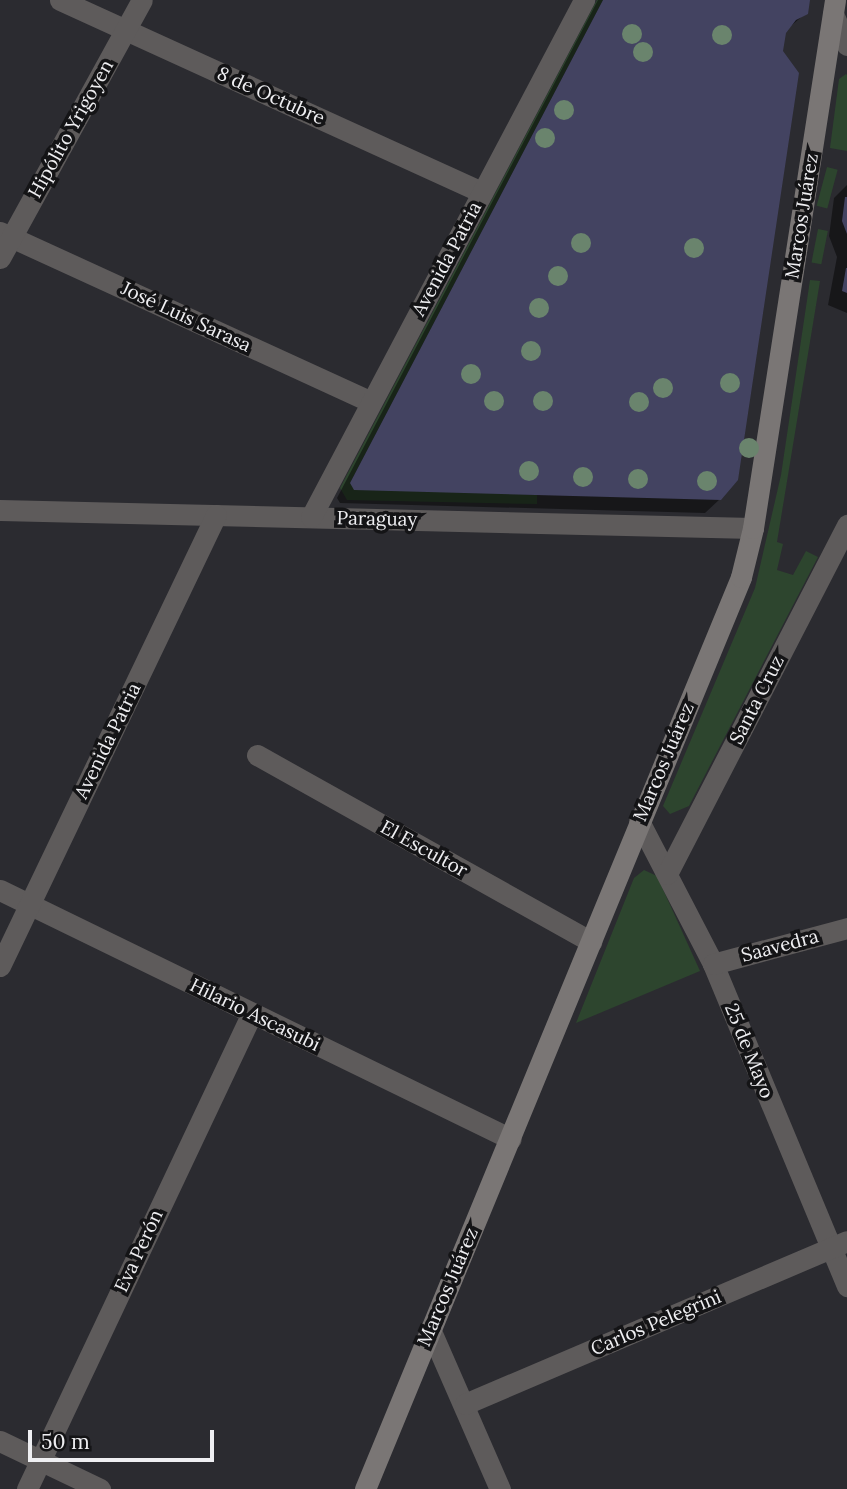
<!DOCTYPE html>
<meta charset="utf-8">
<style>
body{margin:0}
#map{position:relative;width:847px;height:1489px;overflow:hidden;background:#2b2b30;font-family:Lora,serif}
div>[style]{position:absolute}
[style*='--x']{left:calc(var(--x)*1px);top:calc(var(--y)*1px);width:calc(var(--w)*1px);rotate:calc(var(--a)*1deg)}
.green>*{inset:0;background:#2d452e;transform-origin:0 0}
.shadow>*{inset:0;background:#0007}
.building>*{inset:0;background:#434361}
.street>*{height:21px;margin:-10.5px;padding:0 10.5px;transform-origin:10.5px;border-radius:10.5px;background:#5e5b5b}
.secondary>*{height:21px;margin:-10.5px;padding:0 10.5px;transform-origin:10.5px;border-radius:10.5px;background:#7a7675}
.trees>*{width:20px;height:20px;margin:-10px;border-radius:50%;background:#6a846d}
span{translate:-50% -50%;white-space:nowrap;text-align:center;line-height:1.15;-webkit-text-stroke:7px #141416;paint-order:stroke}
.street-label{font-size:19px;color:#efeff2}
.scale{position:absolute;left:28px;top:1430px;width:186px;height:32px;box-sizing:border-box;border:4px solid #efeff2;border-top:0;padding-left:9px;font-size:21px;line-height:24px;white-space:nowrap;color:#efeff2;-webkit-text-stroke:5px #141416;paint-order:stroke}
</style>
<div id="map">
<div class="green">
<div style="clip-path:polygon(597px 0,603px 0,350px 483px,537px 495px,537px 504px,347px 500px,340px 488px)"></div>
<div style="clip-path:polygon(846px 74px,847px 75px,847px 151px,830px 148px,839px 79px)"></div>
<div style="left:827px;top:167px;width:11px;height:40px;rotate:15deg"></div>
<div style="left:818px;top:229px;width:10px;height:34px;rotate:11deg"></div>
<div style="clip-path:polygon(810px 280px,820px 281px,777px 542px,783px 544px,777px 570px,793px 575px,806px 551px,818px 557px,689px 806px,670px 814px,663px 806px,755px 588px,781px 475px)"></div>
<div style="clip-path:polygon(644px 870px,657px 876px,700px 971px,576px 1023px,634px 878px)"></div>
</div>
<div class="shadow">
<div style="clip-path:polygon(598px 0,808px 0,806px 13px,785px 31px,720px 499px,705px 513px,340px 503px,337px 498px)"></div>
<div style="clip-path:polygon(847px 185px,847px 313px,828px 305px,837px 257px,829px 236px,834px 198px)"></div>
</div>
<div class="building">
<div style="clip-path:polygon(603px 0,810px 0,808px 14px,796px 20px,786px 33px,783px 51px,799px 73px,738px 480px,721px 500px,354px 490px,350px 483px)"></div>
<div style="clip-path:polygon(845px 197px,847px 197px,847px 234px,842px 221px)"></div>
<div style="clip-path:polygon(846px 268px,847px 268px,847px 293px,842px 291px)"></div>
</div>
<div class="street">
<div style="--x:60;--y:0;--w:464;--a:24.5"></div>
<div style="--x:833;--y:14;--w:34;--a:66"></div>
<div style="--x:0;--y:232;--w:408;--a:24.6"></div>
<div style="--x:0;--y:258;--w:294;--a:-61.2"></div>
<div style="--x:0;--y:510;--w:753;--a:1.37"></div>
<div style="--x:311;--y:517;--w:585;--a:-62.16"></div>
<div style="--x:257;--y:755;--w:383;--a:29.2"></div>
<div style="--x:639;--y:821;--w:161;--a:62.6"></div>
<div style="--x:713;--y:964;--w:349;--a:67.4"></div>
<div style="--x:667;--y:874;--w:393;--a:-62.7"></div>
<div style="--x:0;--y:890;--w:568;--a:25.98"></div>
<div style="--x:713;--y:964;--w:139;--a:-15"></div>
<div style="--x:0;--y:966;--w:500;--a:-64.41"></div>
<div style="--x:430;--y:1329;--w:175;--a:66.4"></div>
<div style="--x:465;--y:1404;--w:415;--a:-23.1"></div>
<div style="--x:0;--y:1441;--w:111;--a:25.6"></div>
<div style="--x:27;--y:1489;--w:526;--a:-64.7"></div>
</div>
<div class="secondary">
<div style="--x:365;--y:1489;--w:986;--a:-67.59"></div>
<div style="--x:741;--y:577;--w:50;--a:-76.2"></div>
<div style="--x:753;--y:528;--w:534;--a:-81.17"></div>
</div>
<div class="trees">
<div style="left:632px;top:34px"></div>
<div style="left:722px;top:35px"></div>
<div style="left:643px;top:52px"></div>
<div style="left:564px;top:110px"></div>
<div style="left:545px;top:138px"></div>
<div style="left:581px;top:243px"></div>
<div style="left:694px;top:248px"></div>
<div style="left:558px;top:276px"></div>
<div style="left:539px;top:308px"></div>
<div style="left:531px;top:351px"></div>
<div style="left:471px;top:374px"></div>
<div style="left:730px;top:383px"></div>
<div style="left:663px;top:388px"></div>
<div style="left:494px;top:401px"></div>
<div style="left:543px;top:401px"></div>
<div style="left:639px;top:402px"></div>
<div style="left:749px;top:448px"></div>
<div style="left:529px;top:471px"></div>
<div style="left:583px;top:477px"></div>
<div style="left:638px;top:479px"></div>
<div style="left:707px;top:481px"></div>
</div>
<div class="street-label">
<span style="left:271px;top:96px;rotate:24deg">8 de Octubre</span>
<span style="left:71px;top:129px;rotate:-61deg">Hipólito Yrigoyen</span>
<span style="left:802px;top:216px;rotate:-81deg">Marcos Juárez</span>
<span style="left:447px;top:259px;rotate:-62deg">Avenida Patria</span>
<span style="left:186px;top:317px;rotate:25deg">José Luis Sarasa</span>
<span style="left:377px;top:519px;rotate:1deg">Paraguay</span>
<span style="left:757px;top:700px;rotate:-63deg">Santa Cruz</span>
<span style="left:108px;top:741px;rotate:-64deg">Avenida Patria</span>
<span style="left:664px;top:762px;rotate:-67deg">Marcos Juárez</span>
<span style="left:424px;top:849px;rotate:29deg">El Escultor</span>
<span style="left:780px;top:946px;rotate:-15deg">Saavedra</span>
<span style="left:255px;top:1015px;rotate:26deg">Hilario Ascasubi</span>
<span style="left:749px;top:1051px;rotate:68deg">25 de Mayo</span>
<span style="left:139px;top:1251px;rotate:-65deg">Eva Perón</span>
<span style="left:448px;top:1287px;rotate:-67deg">Marcos Juárez</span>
<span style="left:656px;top:1323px;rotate:-23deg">Carlos Pelegrini</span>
</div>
<div class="scale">50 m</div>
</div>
